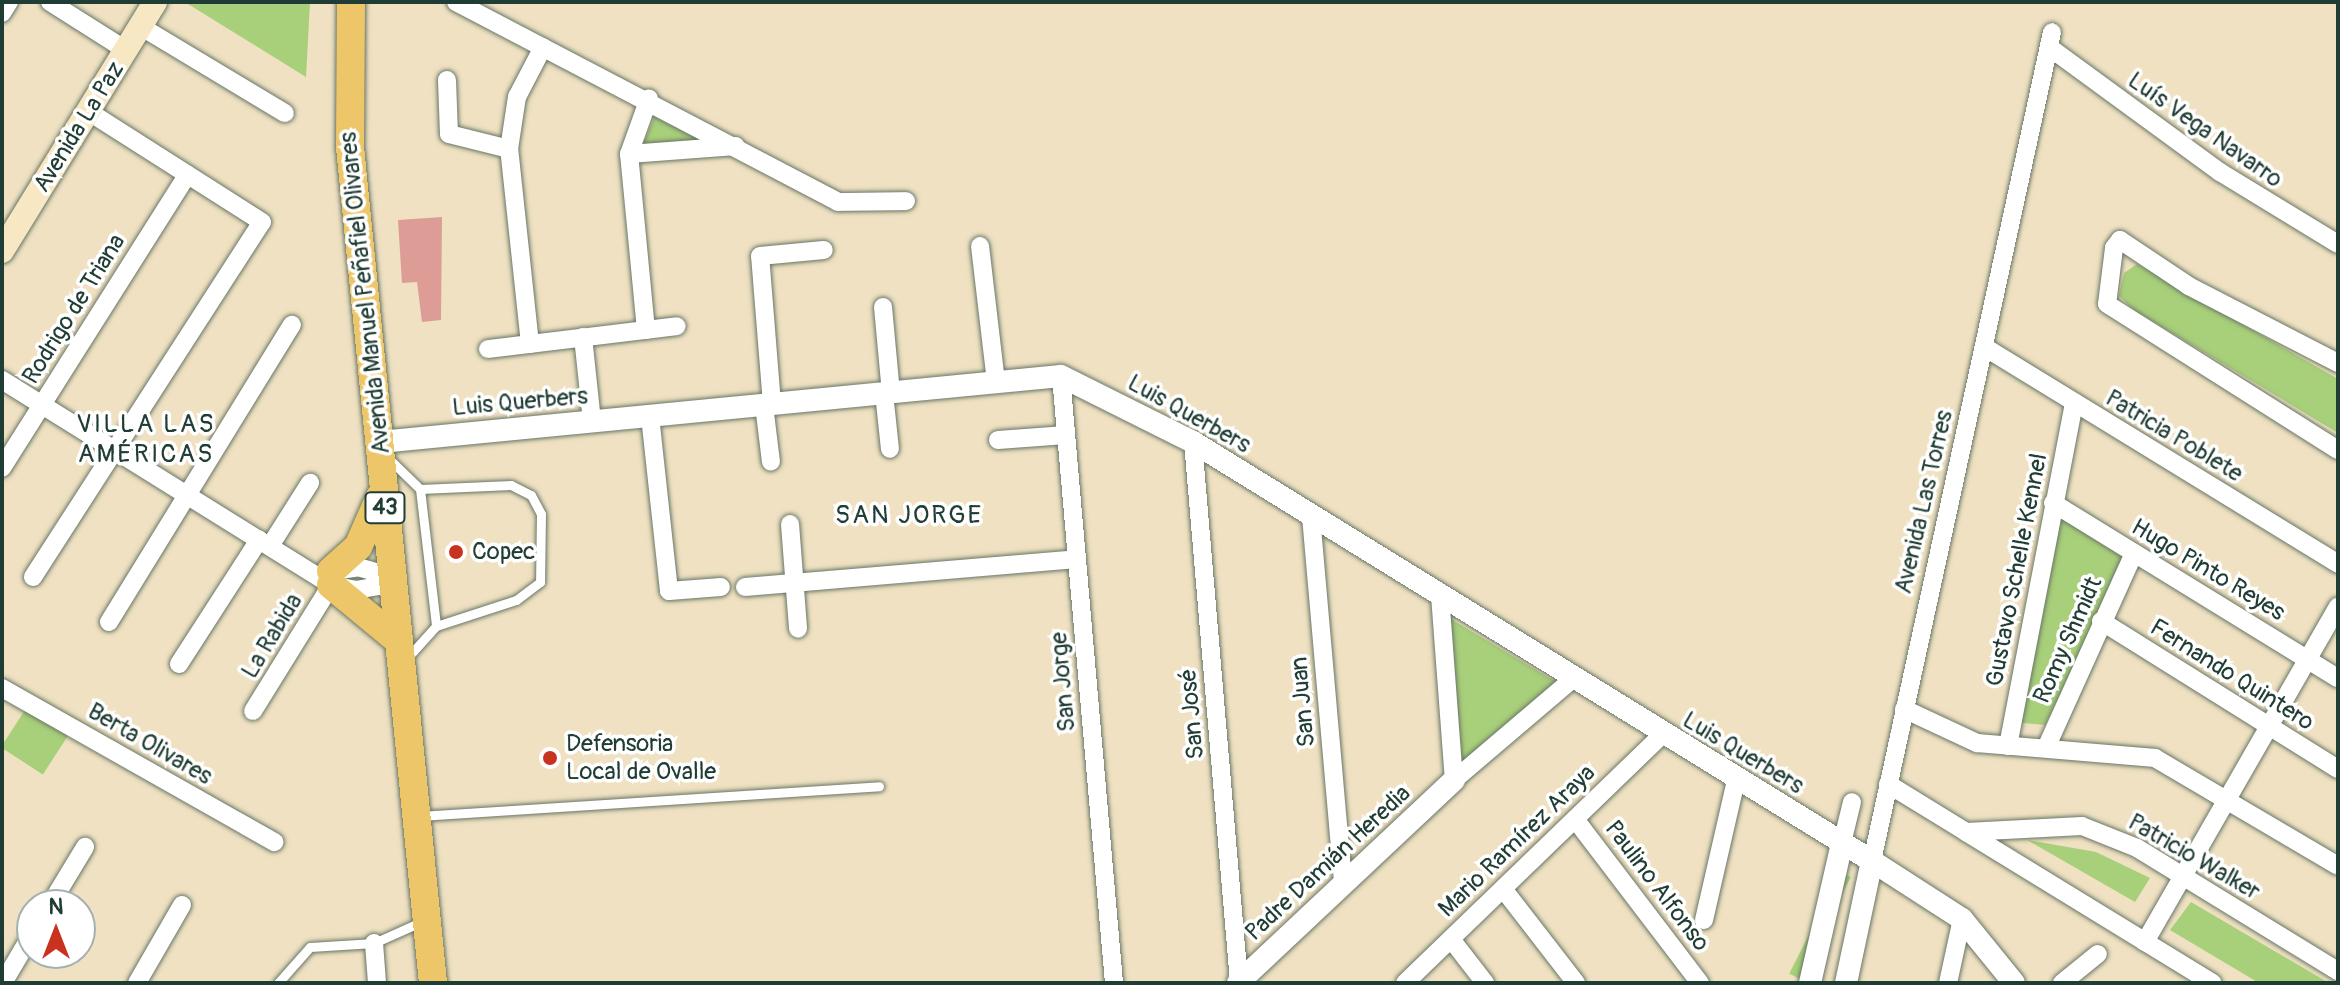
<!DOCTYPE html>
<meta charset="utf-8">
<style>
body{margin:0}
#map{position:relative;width:2340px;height:985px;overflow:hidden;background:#efe1c2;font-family:Pangolin,sans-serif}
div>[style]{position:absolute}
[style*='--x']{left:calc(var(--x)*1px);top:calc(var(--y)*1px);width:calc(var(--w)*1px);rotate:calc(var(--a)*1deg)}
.green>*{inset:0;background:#a8cf7a;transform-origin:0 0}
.building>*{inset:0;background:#de9c97}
.roads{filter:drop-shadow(0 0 2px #687666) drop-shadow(0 0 2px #687666)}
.service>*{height:9px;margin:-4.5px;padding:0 4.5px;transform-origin:4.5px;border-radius:4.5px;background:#fff}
.minor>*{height:18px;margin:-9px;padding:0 9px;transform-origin:9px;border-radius:9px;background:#fff}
.tertiary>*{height:22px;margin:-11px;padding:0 11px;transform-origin:11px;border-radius:11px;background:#fff}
.secondary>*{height:24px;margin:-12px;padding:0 12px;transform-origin:12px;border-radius:12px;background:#f7e8c3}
.primary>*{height:28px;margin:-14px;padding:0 14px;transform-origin:14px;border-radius:14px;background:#ecc669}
.dots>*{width:22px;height:22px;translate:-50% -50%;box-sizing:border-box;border:4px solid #fff;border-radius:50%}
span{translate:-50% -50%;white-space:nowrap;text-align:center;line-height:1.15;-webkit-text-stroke:7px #fff;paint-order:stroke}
.shield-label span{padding:2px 6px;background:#fff;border:2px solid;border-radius:6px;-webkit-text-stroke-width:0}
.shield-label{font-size:22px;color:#1f3d34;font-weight:700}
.street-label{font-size:24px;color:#1f3d34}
.poi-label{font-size:24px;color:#1f3d34}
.left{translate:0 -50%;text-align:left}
.neighbourhood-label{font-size:26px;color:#1f3d34;letter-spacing:2px}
.frame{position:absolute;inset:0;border:4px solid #1f3d34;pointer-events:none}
.north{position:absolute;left:16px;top:889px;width:80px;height:80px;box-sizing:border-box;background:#fff;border:2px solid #a5b1ae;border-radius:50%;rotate:0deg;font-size:22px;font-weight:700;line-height:32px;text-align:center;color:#1f3d34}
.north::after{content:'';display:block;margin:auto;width:28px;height:36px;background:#c8321e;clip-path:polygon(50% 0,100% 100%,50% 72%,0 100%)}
</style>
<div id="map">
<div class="green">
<div style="clip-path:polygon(310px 2px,306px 77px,188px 4px,189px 2px)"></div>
<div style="clip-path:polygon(657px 111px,714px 142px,642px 147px)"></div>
<div style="clip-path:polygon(2137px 264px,2338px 379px,2338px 433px,2134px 310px,2119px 296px,2124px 273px)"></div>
<div style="clip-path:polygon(2058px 499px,2133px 545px,2045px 725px,2013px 722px)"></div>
<div style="clip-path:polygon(1451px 619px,1556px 682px,1462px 763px)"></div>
<div style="left:27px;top:707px;width:50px;height:48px;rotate:33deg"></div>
<div style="clip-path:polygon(2027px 840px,2096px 852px,2150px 878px,2135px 902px)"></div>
<div style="left:1841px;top:872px;width:11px;height:114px;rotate:27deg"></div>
<div style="clip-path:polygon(2191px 902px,2329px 983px,2259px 983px,2170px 930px)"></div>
</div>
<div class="building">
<div style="clip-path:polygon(442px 217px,441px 320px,422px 322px,417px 282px,402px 283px,398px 220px)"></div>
</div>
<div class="roads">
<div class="service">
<div style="--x:387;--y:457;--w:46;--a:44.1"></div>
<div style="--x:420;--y:489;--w:138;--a:83.3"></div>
<div style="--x:436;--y:626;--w:42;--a:132.1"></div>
<div style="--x:420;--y:489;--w:91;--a:-2.5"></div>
<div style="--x:511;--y:485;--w:22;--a:27"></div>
<div style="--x:531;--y:495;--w:21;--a:62"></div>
<div style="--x:541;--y:514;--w:68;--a:90.8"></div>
<div style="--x:540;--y:582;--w:30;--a:143"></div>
<div style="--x:516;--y:600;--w:84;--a:162"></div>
<div style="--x:420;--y:816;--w:460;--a:-3.7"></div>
<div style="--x:278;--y:983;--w:48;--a:-48.4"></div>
<div style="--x:310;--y:947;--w:64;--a:-3.6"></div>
<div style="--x:374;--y:943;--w:51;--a:-24.1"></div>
</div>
<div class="minor">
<div style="--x:50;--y:2;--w:90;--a:32.3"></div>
<div style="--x:456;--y:2;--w:431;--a:27.6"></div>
<div style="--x:838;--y:202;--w:68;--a:-0.8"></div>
<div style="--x:2;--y:13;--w:13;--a:-58"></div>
<div style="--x:140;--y:26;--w:169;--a:31"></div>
<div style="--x:2049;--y:47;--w:212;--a:36.2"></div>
<div style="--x:2220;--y:172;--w:138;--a:31.4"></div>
<div style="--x:447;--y:80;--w:54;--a:87.9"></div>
<div style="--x:449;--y:134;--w:62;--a:14"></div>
<div style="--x:629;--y:154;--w:107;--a:-4.3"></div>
<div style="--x:980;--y:246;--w:137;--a:83.3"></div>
<div style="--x:883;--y:307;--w:86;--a:84.7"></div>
<div style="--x:646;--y:330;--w:177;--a:-95.5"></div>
<div style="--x:629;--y:154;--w:59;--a:-70.3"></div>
<div style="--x:583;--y:337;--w:84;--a:83.9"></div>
<div style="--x:530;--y:344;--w:196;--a:-96.1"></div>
<div style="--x:509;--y:149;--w:53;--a:-81.3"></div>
<div style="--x:517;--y:97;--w:56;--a:-62.5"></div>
<div style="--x:1986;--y:348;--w:413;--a:31.5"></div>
<div style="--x:488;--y:349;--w:190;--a:-6.9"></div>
<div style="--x:2338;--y:363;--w:168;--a:-152.7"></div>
<div style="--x:2189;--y:286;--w:83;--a:-146.3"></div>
<div style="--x:2120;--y:240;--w:10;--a:127"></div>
<div style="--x:2114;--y:248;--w:56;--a:97.1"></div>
<div style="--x:2107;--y:304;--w:273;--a:32.3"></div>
<div style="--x:1061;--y:376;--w:609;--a:85.01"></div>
<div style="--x:2;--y:380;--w:388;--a:31.9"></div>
<div style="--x:331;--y:585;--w:25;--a:11"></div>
<div style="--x:356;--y:590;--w:35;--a:-10"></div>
<div style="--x:884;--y:393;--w:56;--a:83.9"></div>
<div style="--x:772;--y:404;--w:148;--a:-94.6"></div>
<div style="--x:760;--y:256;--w:64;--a:-5.4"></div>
<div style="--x:764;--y:405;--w:57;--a:83"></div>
<div style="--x:650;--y:416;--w:176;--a:83.8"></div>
<div style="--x:669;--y:591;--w:52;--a:-4.4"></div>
<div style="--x:998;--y:440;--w:68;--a:-4.2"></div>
<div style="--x:1193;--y:442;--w:542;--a:85.13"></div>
<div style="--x:2;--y:468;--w:347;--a:-57.7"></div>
<div style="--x:2053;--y:503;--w:334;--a:31.6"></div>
<div style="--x:1311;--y:516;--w:369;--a:85"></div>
<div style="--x:790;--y:524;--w:105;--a:85.6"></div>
<div style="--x:270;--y:546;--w:75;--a:-57.6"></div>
<div style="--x:334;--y:571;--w:24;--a:-9"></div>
<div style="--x:358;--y:567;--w:32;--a:16"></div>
<div style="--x:33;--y:577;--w:422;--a:-57.2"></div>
<div style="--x:262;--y:222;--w:206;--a:-147.5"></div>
<div style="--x:745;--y:587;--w:333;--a:-4.8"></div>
<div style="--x:1440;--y:595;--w:186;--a:85.7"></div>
<div style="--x:2101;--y:621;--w:279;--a:32"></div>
<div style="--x:109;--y:622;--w:349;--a:-58.4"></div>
<div style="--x:179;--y:664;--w:148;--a:-57.2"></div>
<div style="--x:2;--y:688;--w:313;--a:29.5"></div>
<div style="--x:1904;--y:709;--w:81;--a:25"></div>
<div style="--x:1977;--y:743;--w:179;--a:4.8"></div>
<div style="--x:2155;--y:758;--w:212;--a:30.5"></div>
<div style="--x:253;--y:711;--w:148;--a:-58.2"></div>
<div style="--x:2008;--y:746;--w:350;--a:-79.1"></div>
<div style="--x:2046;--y:748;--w:214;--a:-65.7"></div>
<div style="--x:1454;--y:780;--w:157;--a:-40.4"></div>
<div style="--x:1888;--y:784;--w:92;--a:31.6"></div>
<div style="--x:1966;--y:832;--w:116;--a:-3"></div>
<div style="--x:2082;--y:826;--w:59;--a:21.8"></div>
<div style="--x:2137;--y:848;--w:236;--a:31.5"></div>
<div style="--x:1575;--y:819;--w:206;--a:52.7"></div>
<div style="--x:1966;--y:832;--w:289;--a:31.5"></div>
<div style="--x:1842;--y:843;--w:42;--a:-76.3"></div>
<div style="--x:1872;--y:861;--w:848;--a:-77.75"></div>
<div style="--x:1504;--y:890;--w:118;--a:52.3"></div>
<div style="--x:50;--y:905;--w:68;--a:-58.9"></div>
<div style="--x:1704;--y:920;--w:144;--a:-77.1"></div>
<div style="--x:1451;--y:939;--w:56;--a:52.3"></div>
<div style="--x:2145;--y:942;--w:387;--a:-60.1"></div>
<div style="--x:374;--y:943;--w:40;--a:85.7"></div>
<div style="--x:3;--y:983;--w:57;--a:-59.4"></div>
<div style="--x:137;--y:983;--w:90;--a:-60"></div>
<div style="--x:1405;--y:983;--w:359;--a:-44"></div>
<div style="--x:1948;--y:983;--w:66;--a:-77.7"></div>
<div style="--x:2062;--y:983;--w:46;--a:-38.9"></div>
</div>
<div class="tertiary">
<div style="--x:380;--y:442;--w:684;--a:-5.54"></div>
<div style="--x:1061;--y:376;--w:148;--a:26.6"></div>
<div style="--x:1193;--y:442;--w:798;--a:31.68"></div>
<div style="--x:1872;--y:861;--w:107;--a:32.8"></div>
<div style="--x:1962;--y:919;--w:82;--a:50.9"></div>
<div style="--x:1238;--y:983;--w:296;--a:-43.2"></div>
<div style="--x:1810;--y:983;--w:144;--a:-77.1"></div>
<div style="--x:1846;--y:983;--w:125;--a:-78"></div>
</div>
<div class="secondary">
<div style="--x:2;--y:251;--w:292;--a:-58.4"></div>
</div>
<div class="primary">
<div style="--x:351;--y:2;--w:145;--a:90.4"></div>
<div style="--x:350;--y:147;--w:840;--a:84.33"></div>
<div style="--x:331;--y:571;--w:36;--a:-42"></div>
<div style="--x:358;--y:547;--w:55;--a:-66.3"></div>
<div style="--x:331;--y:585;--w:82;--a:39.5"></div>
</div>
</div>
<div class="dots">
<div style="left:456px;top:552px;background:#c8321e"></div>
<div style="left:550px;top:758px;background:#c8321e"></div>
</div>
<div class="shield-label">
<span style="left:385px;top:508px">43</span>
</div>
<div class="street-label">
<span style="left:79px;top:127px;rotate:-58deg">Avenida La Paz</span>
<span style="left:2205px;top:130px;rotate:35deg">Luís Vega Navarro</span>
<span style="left:365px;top:293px;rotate:-96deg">Avenida Manuel Peñafiel Olivares</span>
<span style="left:74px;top:309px;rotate:-58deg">Rodrigo de Triana</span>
<span style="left:520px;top:402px;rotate:-5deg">Luis Querbers</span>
<span style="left:1189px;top:414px;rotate:29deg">Luis Querbers</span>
<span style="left:2174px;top:436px;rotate:31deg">Patricia Poblete</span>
<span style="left:1924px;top:502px;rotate:-77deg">Avenida Las Torres</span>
<span style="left:2017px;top:570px;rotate:-79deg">Gustavo Schelle Kennel</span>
<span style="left:2208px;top:570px;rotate:31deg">Hugo Pinto Reyes</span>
<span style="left:272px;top:636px;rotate:-59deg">La Rabida</span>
<span style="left:2068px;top:640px;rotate:-66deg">Romy Shmidt</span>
<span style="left:2232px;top:675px;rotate:32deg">Fernando Quintero</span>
<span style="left:1063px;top:682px;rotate:-95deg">San Jorge</span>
<span style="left:1303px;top:702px;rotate:-95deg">San Juan</span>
<span style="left:1192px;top:714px;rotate:-95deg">San José</span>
<span style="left:150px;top:744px;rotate:30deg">Berta Olivares</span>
<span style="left:1743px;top:753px;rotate:31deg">Luis Querbers</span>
<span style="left:1517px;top:841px;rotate:-44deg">Mario Ramírez Araya</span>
<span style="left:2194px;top:857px;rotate:30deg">Patricio Walker</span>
<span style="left:1328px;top:863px;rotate:-43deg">Padre Damián Heredia</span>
<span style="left:1657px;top:886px;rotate:53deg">Paulino Alfonso</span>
</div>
<div class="poi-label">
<span class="left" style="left:472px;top:552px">Copec</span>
<span class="left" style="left:566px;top:758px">Defensoria<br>Local de Ovalle</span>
</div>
<div class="neighbourhood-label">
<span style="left:146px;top:440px">VILLA LAS<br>AMÉRICAS</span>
<span style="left:909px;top:516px">SAN JORGE</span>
</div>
<div class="frame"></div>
<div class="north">N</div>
</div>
